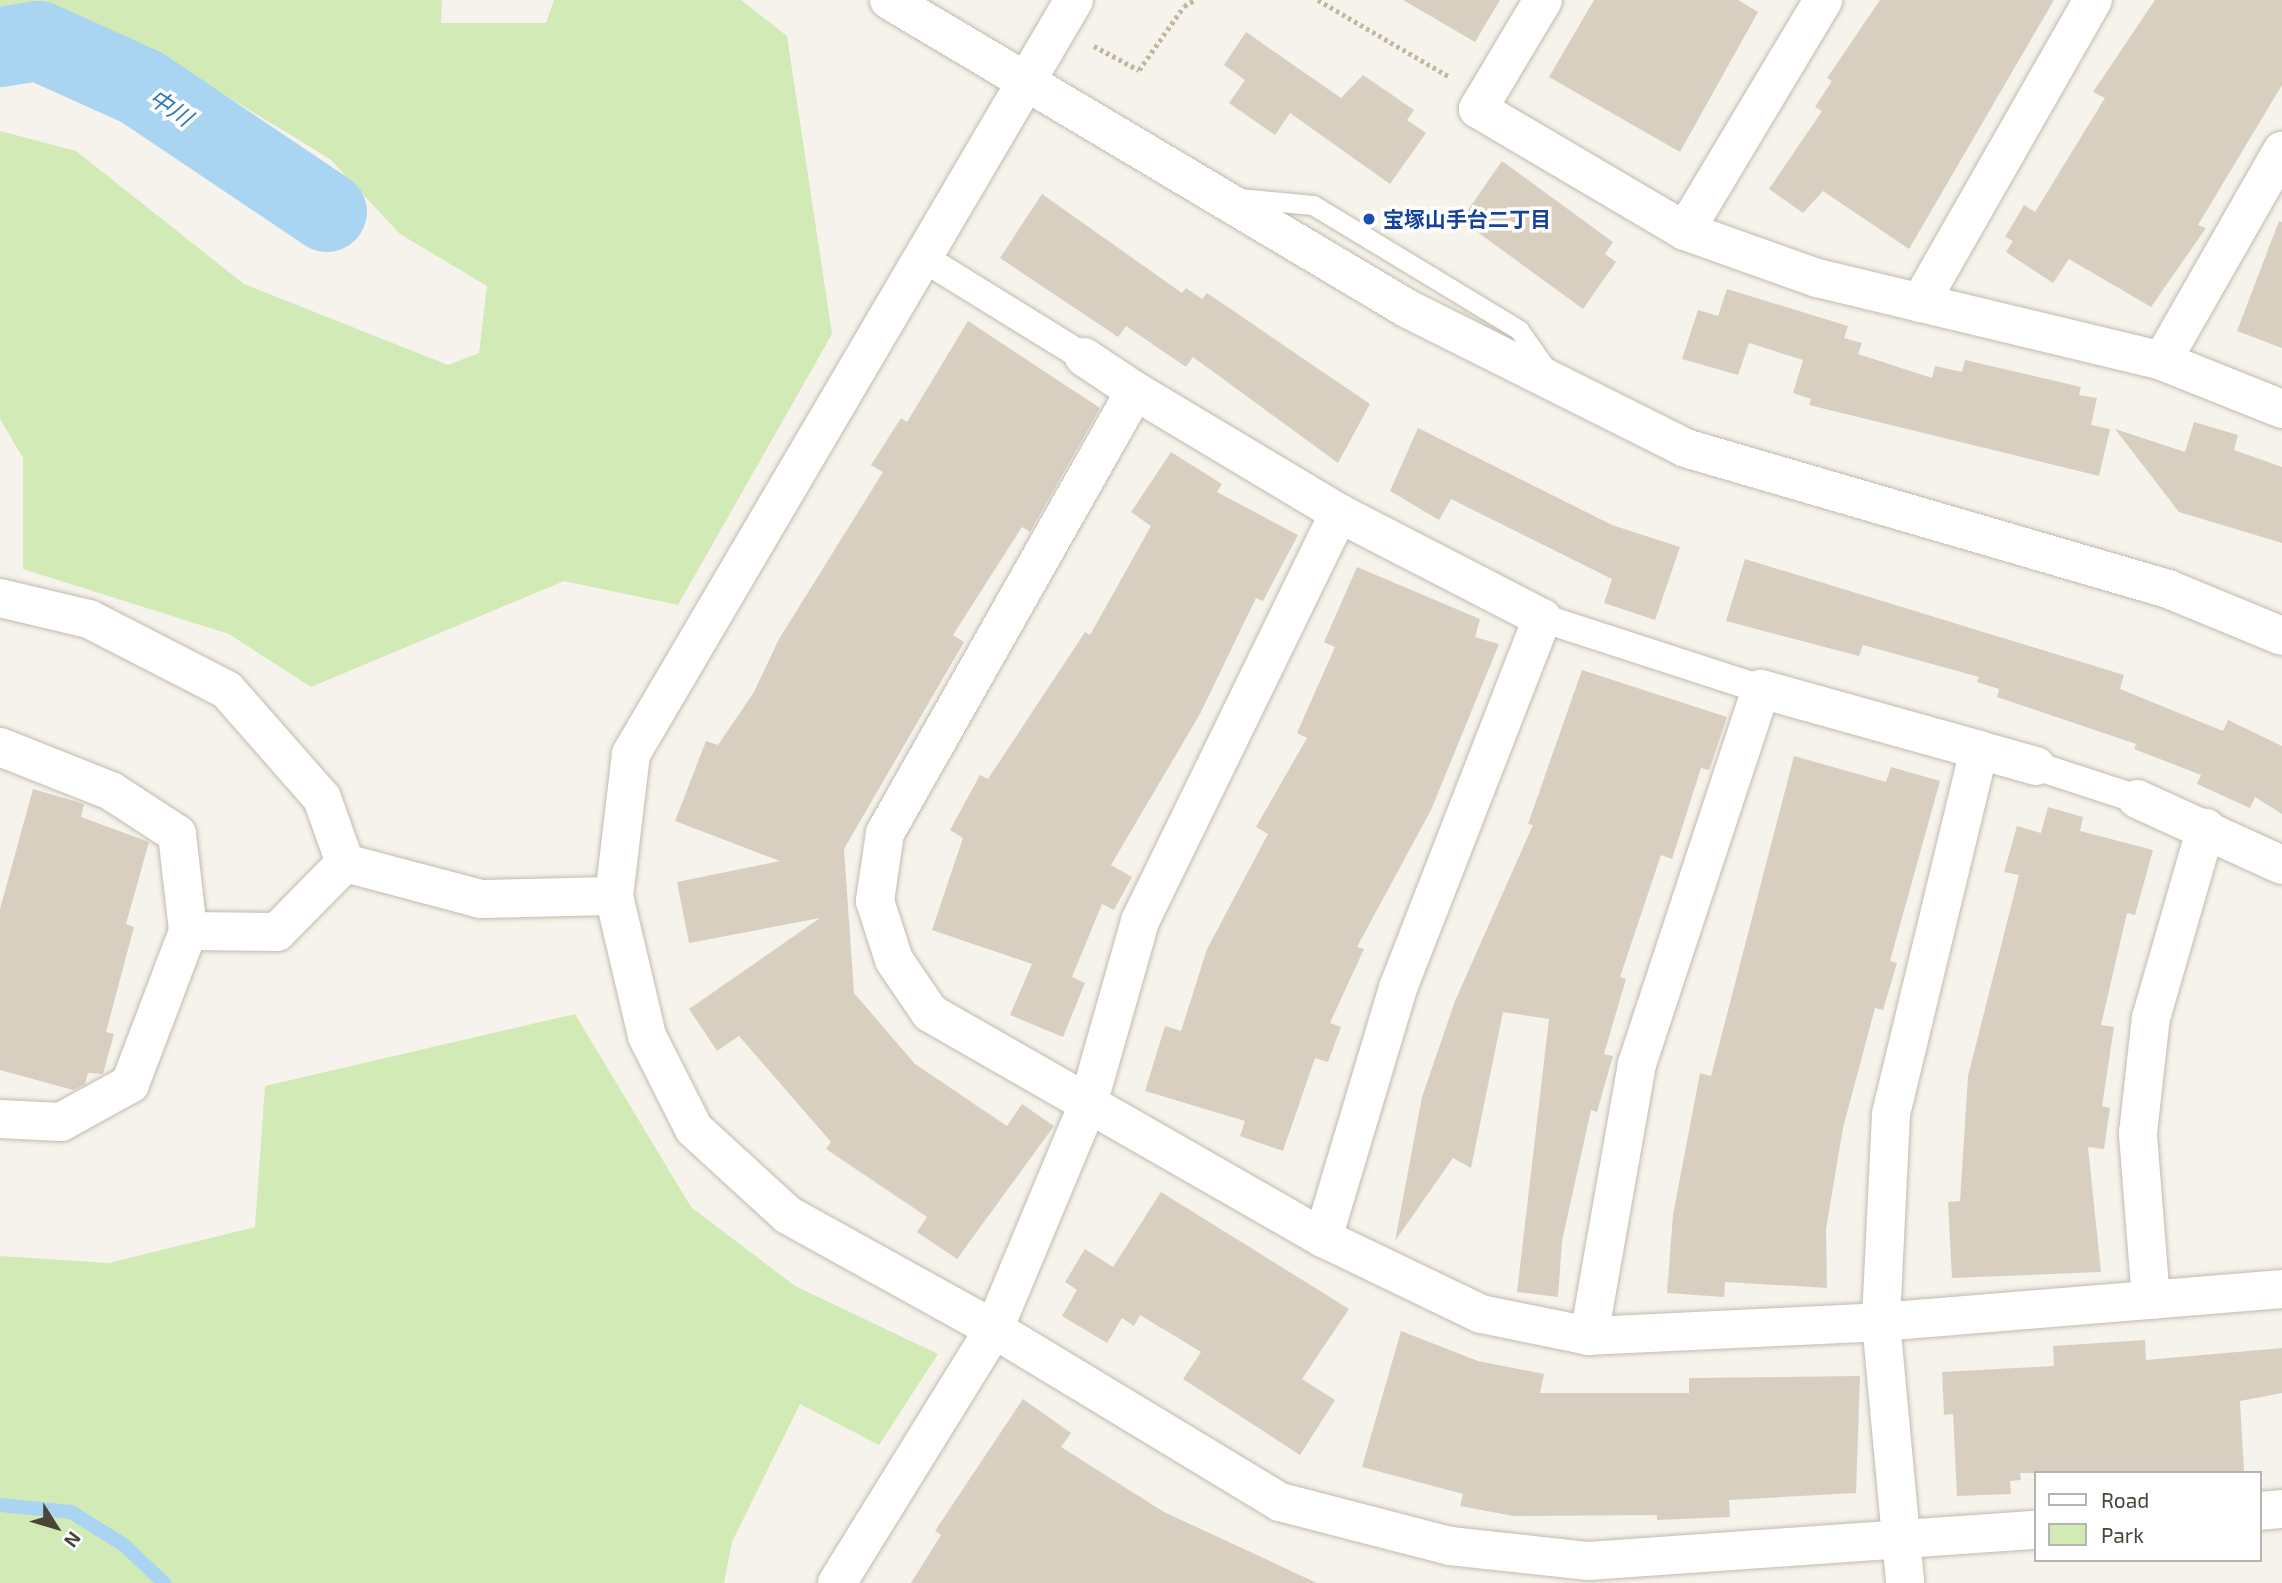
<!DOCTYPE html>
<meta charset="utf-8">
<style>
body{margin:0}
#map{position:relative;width:2282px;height:1583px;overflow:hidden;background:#f6f3ec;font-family:"Exo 2","Noto Sans JP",sans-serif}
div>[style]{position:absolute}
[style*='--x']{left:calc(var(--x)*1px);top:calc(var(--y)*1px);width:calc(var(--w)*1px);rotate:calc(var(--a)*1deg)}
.green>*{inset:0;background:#d2eab5}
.stream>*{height:14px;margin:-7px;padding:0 7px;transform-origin:7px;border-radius:7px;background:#a9d4f2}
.river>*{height:80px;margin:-40px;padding:0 40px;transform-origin:40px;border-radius:40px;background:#a9d4f2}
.building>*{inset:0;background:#d8cfc1}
.path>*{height:4.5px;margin-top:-2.25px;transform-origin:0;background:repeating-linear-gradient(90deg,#c4b79f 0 3.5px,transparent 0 7px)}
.roads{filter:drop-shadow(0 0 2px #c2bbae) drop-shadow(0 0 2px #c2bbae)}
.service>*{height:19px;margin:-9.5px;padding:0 9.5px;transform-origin:9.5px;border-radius:9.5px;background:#fff}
.pedestrian>*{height:28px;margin:-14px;padding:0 14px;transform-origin:14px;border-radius:14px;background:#fff}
.minor>*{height:38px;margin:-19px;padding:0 19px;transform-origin:19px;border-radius:19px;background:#fff}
.tertiary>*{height:38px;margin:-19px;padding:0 19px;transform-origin:19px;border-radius:19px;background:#fff}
.dots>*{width:19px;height:19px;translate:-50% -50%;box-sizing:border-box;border:4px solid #fff;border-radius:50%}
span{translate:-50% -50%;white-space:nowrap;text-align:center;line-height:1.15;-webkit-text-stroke:7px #fff;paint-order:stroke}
.transit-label{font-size:21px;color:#164399;font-weight:700}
.left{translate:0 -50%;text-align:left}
.water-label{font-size:23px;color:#2e7ab2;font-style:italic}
.legend{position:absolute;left:2034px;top:1471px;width:228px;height:91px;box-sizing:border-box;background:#fff;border:2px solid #b7b4b0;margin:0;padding:9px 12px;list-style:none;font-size:21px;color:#4b4439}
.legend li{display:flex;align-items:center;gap:14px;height:35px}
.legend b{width:35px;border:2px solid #b7b4b0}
.north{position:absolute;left:21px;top:1492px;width:70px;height:70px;-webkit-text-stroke:5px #fff;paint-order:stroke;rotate:127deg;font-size:19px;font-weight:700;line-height:28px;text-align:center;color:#4b4439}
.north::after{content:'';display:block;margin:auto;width:24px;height:32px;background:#4b4439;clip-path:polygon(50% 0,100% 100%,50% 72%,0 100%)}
</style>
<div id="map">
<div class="green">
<div style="clip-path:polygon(0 0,442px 0,441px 23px,546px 23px,554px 0,741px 0,787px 36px,832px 334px,678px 605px,564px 581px,311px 687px,229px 634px,23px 569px,23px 458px,0 419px,0 131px,76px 151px,244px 284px,448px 365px,479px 353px,487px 286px,400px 234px,330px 159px,192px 75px,102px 38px,23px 16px,0 18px)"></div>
<div style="clip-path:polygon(575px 1014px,691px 1207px,795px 1286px,938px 1354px,879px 1445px,800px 1404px,732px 1542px,724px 1583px,0 1583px,0 1256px,109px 1263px,255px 1227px,265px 1086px)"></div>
</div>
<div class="stream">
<div style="--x:0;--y:1505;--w:71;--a:5.6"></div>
<div style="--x:71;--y:1512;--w:62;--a:31.9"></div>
<div style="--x:124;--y:1545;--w:55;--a:43.5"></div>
</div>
<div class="river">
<div style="--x:0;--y:47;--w:39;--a:-9"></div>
<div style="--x:39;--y:41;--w:112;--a:24.3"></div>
<div style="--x:141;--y:87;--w:224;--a:33.9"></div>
</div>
<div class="building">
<div style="clip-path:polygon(1403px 0,1500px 0,1475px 42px)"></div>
<div style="clip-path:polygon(1594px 0,1738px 0,1758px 12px,1680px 152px,1549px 77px)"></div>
<div style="clip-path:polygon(1880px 0,2054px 0,1909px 249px,1823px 191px,1803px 213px,1769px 189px,1822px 111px,1815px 107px,1832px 81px,1827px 78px)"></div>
<div style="clip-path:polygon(2155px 0,2282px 0,2282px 85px,2198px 225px,2206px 228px,2151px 307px,2069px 259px,2053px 283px,2006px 252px,2013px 241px,2005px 237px,2024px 205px,2035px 212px,2105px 98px,2093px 92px)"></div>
<div style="clip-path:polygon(1246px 32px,1341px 98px,1363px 75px,1414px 110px,1407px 120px,1426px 133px,1390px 184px,1290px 113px,1275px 135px,1229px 103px,1245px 80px,1224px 65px)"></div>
<div style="clip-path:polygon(1502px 161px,1613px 242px,1605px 254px,1616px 262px,1583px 309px,1461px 220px)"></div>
<div style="clip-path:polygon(1042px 194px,1182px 293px,1186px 288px,1202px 299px,1207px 293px,1370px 404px,1338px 463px,1193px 357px,1186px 367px,1126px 326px,1118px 337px,1000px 258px)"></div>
<div style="clip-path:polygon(2279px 221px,2282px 222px,2282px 348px,2237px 331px)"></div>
<div style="clip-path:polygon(1727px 289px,1848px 326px,1844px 338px,1862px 343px,1858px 354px,1932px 378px,1935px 366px,1962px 372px,1965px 360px,2081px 387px,2079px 395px,2097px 398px,2091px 425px,2110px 429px,2099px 476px,1809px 405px,1811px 399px,1793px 393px,1803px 360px,1749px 343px,1738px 375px,1682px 359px,1698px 310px,1718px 316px)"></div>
<div style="clip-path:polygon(968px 321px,1100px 408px,1030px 532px,1022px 527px,953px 635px,964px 642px,844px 849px,854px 993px,915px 1064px,1007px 1126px,1022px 1104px,1054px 1126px,957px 1259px,917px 1232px,927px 1217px,826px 1149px,831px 1142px,739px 1036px,717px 1051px,689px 1009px,820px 918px,689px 943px,677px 882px,780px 861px,675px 821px,706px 741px,718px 745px,754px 692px,779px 639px,883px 472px,871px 465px,901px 418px,907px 422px)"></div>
<div style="clip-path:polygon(2194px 422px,2238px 435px,2234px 450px,2282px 467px,2282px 543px,2179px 512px,2115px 429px,2185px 452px)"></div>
<div style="clip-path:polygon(1418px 428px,1612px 525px,1680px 547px,1655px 620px,1604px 603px,1612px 579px,1451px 499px,1439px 520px,1390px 491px)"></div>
<div style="clip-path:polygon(1171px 452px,1222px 484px,1217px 492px,1298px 535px,1263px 601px,1256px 598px,1200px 714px,1111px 865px,1132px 877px,1114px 910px,1102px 904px,1072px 977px,1085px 983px,1063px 1037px,1010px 1015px,1032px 964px,932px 930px,963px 838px,950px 830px,980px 775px,988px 779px,1085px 632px,1090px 635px,1151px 526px,1131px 512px)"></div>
<div style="clip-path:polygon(1745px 559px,2124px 675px,2120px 689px,2223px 731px,2228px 720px,2282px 746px,2282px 814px,2255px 797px,2250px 808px,2197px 784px,2201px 775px,2134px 749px,2136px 744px,1997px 697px,1999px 689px,1977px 682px,1979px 677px,1863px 645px,1859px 656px,1726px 621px)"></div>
<div style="clip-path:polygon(1357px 567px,1480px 619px,1475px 637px,1499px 644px,1431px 810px,1357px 947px,1364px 949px,1330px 1023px,1341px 1027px,1328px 1062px,1315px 1058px,1283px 1151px,1240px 1136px,1245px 1121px,1145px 1091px,1165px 1026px,1181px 1031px,1207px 949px,1268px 834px,1256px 827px,1307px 738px,1297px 733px,1335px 647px,1324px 642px)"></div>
<div style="clip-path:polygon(1582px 670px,1727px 717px,1709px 770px,1701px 768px,1672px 859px,1661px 855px,1620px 977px,1626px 979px,1604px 1054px,1613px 1056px,1597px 1112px,1591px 1110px,1562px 1241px,1558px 1297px,1517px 1292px,1549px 1019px,1503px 1012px,1471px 1168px,1453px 1158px,1395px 1241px,1422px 1097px,1455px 1001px,1533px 825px,1528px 824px)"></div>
<div style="clip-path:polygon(1794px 756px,1886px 782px,1891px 767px,1940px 781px,1890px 961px,1897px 963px,1883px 1010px,1875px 1008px,1843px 1128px,1826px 1229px,1827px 1288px,1725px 1282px,1724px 1297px,1667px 1293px,1673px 1215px,1700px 1073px,1711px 1076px)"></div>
<div style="clip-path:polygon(33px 789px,84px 804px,81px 817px,149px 842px,126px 924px,134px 927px,106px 1032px,114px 1034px,103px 1074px,88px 1073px,85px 1084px,73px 1090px,0 1070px,0 909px)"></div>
<div style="clip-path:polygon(2048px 807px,2083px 817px,2080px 831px,2153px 850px,2135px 915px,2127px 913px,2101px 1025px,2114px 1027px,2102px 1106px,2110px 1108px,2104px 1149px,2088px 1147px,2101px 1272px,1952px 1278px,1948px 1202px,1960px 1201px,1968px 1076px,2019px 875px,2004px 872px,2017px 826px,2041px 833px)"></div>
<div style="clip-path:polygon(1161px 1192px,1349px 1309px,1302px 1379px,1335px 1400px,1300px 1455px,1183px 1379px,1201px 1352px,1140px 1315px,1134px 1326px,1122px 1318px,1107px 1343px,1062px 1316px,1077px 1290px,1065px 1282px,1085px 1249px,1113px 1267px)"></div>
<div style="clip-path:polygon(1401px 1331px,1478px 1361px,1544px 1374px,1540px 1393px,1689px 1393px,1689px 1378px,1860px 1376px,1856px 1493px,1729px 1500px,1730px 1517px,1657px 1520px,1657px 1515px,1513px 1516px,1460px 1506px,1463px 1494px,1362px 1467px)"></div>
<div style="clip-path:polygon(2145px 1340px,2146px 1360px,2282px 1348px,2282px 1393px,2240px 1401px,2244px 1471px,2020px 1473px,2021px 1480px,2010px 1481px,2011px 1494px,1957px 1496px,1953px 1414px,1944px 1415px,1942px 1372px,2054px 1366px,2053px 1346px)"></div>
<div style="clip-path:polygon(1023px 1399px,1071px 1433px,1061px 1447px,1164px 1512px,1317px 1583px,911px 1583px,941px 1535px,935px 1531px)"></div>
</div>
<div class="path">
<div style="--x:1318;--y:0;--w:151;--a:30.3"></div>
<div style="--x:1094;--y:46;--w:51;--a:28.1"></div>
<div style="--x:1139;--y:70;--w:78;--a:-54.9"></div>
<div style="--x:1184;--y:6;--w:13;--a:-29"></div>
</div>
<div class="roads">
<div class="service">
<div style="--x:1239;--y:198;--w:74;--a:5.4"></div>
<div style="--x:1313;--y:205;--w:241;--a:31.2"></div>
<div style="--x:1519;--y:330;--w:50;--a:54.7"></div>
</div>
<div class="pedestrian">
<div style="--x:922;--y:257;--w:190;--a:31.7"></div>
<div style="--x:1542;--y:618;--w:230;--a:18"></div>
<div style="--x:2036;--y:766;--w:106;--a:18.1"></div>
</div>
<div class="minor">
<div style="--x:1074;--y:0;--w:875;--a:120.44"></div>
<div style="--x:631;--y:754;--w:143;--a:96.8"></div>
<div style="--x:614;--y:896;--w:144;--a:76.7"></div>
<div style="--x:647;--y:1036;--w:104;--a:63.2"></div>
<div style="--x:694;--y:1129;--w:127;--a:42.5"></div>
<div style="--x:788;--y:1215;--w:235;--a:29"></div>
<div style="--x:994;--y:1329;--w:334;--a:31.2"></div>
<div style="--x:1280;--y:1502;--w:176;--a:14.5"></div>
<div style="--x:1450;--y:1546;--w:140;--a:6.2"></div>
<div style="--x:1589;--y:1561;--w:447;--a:-4"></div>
<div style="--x:1543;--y:0;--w:127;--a:120.8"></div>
<div style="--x:1478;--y:109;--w:240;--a:30.5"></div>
<div style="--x:1685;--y:231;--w:140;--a:19.6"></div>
<div style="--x:1817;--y:278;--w:355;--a:13.5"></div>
<div style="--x:2162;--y:361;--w:129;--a:21.8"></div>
<div style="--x:1685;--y:231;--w:269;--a:-59.1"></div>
<div style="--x:1920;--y:303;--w:349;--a:-60.3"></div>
<div style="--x:1084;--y:357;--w:61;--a:33.7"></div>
<div style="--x:2162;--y:361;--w:242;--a:-60.3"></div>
<div style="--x:0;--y:598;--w:91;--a:13.3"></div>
<div style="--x:89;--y:619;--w:155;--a:27.2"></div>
<div style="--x:227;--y:690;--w:144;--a:48.7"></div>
<div style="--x:322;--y:798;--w:69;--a:70.5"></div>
<div style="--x:0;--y:747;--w:119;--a:21.6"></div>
<div style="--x:111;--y:791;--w:79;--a:33.1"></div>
<div style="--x:177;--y:834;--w:98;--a:83.5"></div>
<div style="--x:188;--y:931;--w:89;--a:0.6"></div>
<div style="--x:277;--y:932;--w:97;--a:-45.4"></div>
<div style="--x:1979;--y:750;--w:59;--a:15.7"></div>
<div style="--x:2137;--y:799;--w:159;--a:24.5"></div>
<div style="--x:345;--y:863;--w:141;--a:14.8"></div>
<div style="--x:481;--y:899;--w:133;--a:-1.3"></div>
<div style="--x:0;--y:1119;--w:61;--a:2.8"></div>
<div style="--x:61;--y:1122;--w:79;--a:-28.8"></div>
<div style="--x:130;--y:1084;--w:164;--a:-69.2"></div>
<div style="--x:1323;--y:1238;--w:261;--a:-73.3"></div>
<div style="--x:1398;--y:988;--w:397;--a:-68.7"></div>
<div style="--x:1542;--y:618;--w:229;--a:-152.7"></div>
<div style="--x:1339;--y:513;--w:238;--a:-149.1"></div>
<div style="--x:1135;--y:391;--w:508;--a:119.49"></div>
<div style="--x:885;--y:833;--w:69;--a:98.4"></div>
<div style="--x:875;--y:901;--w:62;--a:72.1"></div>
<div style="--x:894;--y:960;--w:64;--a:55.8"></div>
<div style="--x:930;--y:1013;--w:453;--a:29.8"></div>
<div style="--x:1323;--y:1238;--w:175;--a:25.7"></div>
<div style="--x:1481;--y:1314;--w:110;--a:11.5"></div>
<div style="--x:1589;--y:1336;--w:292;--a:-2.7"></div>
<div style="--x:1881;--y:1322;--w:402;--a:-4.7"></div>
<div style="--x:2151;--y:1300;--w:168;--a:-94.5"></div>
<div style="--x:2138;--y:1133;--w:116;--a:-83.6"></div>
<div style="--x:2151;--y:1018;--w:198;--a:-73.9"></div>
<div style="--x:1589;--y:1336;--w:276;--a:-80"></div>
<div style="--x:1637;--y:1064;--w:395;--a:-71.7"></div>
<div style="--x:1761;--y:689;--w:226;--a:15.6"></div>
<div style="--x:1979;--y:750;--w:375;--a:103.6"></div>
<div style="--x:1891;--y:1115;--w:207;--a:92.8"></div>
<div style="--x:1881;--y:1322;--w:262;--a:84.7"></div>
<div style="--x:2259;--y:1511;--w:23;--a:-5"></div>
<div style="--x:837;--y:1583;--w:299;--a:-58.3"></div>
<div style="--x:994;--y:1329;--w:244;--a:-67.3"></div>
<div style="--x:1088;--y:1104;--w:190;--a:-74.1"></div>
<div style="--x:1140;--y:921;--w:454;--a:-64"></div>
</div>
<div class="tertiary">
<div style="--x:889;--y:0;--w:604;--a:30.77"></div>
<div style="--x:1408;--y:309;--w:310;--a:26.6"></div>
<div style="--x:1685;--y:448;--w:503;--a:16.27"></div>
<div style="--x:2168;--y:589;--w:123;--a:22.4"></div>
</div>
</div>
<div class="dots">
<div style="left:1369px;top:219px;background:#1a4fb4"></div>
</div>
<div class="transit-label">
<span class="left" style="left:1383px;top:219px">宝塚山手台二丁目</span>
</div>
<div class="water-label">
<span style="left:171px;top:107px;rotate:34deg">中川</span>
</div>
<ul class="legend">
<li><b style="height:9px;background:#fff"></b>Road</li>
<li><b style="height:19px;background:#d2eab5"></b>Park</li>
</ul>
<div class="north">N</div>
</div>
